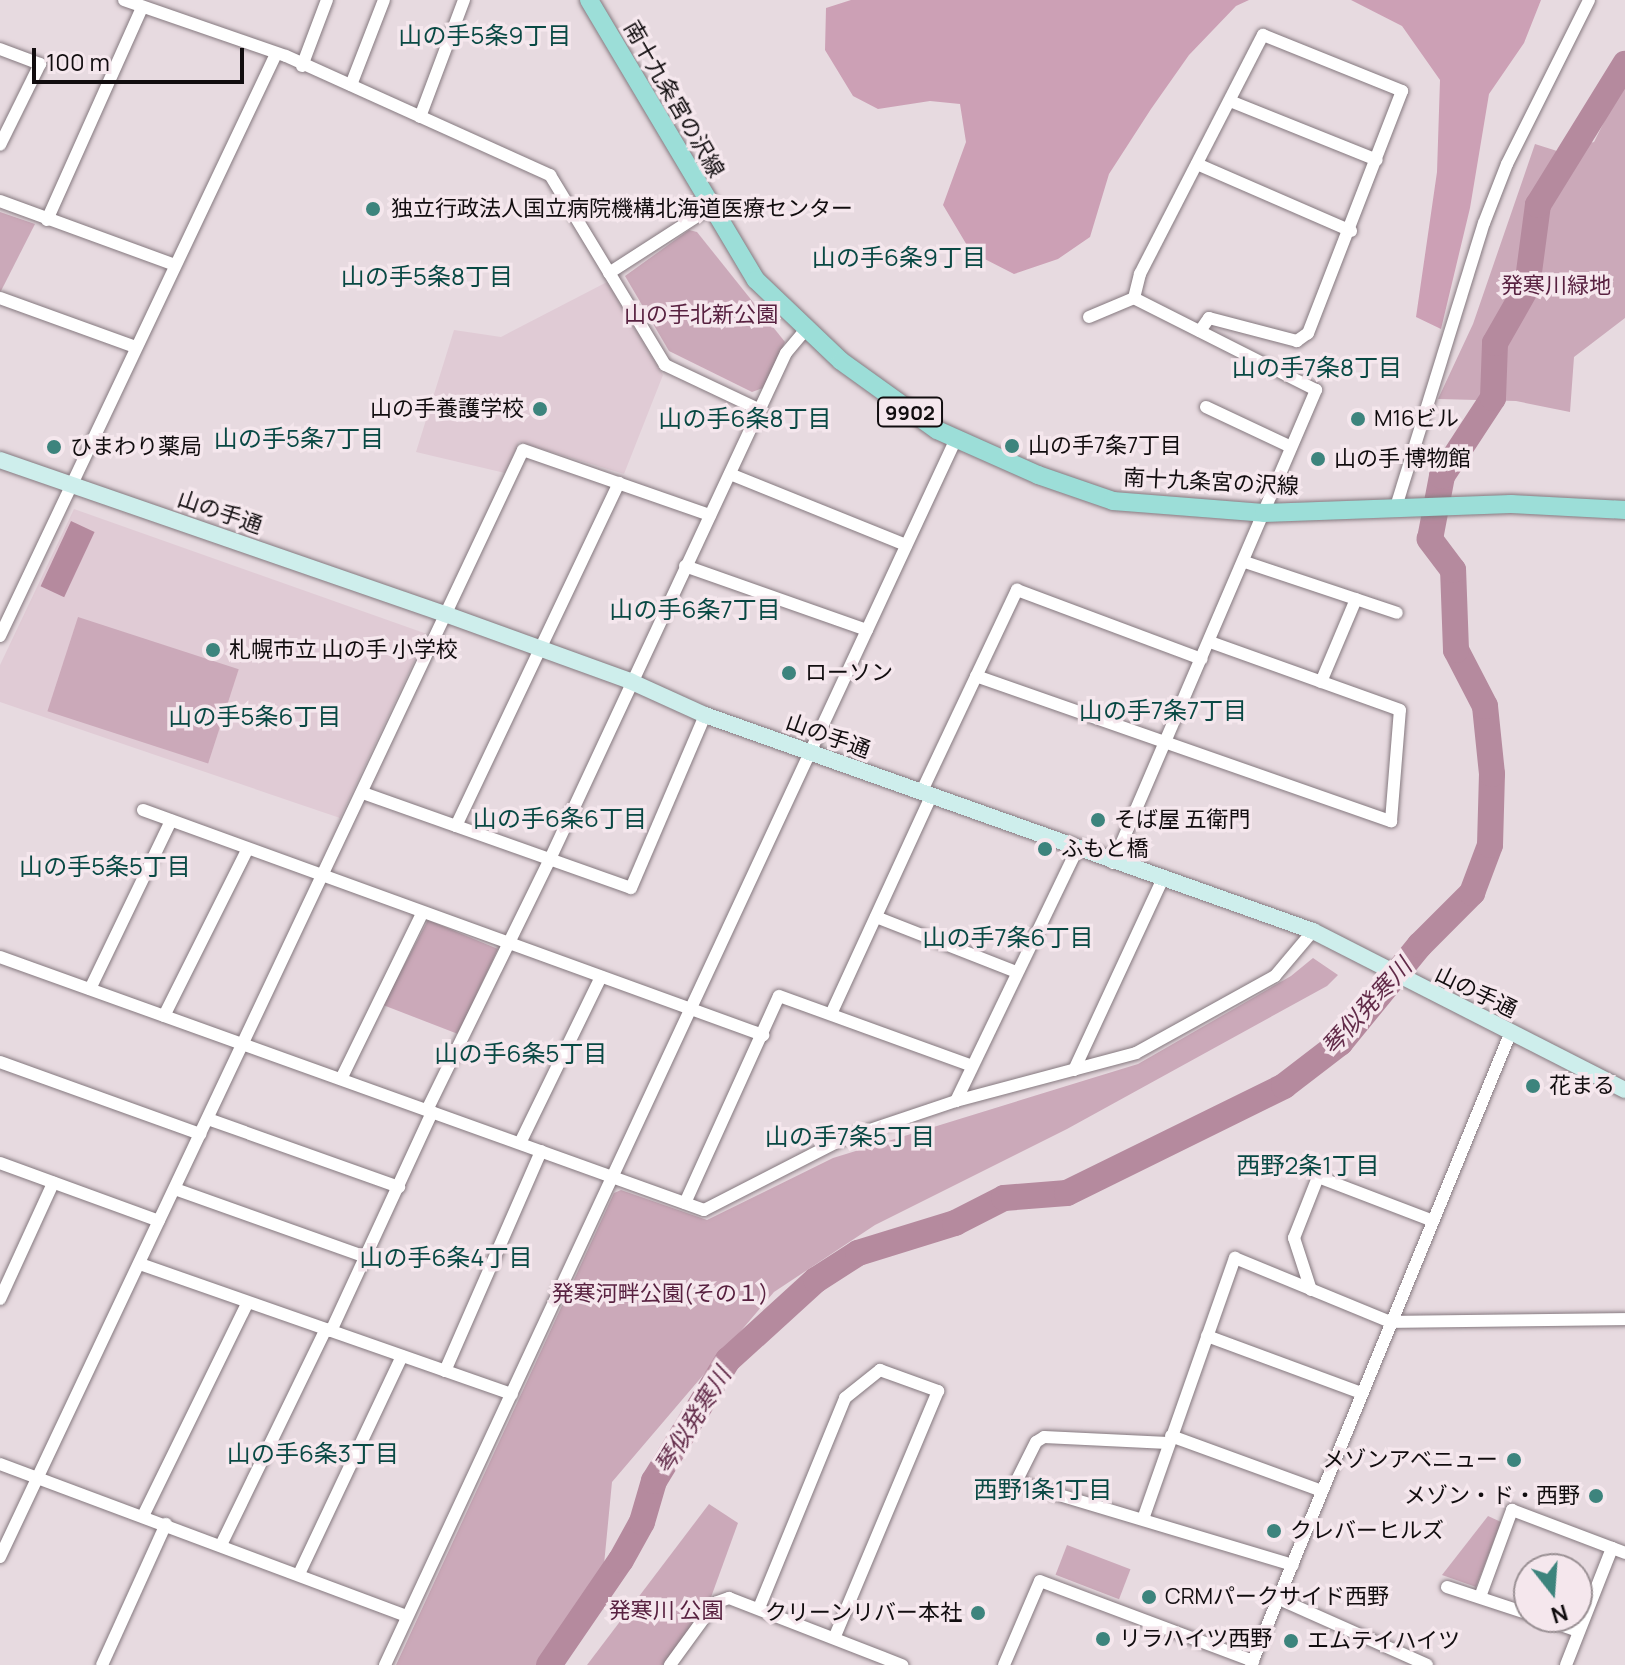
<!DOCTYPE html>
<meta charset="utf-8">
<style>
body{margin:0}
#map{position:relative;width:1625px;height:1665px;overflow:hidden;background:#e7dae0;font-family:Manrope,"Noto Sans JP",sans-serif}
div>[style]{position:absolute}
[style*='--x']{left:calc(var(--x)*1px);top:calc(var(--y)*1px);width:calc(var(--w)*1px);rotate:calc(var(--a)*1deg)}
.built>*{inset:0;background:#e0cbd5}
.green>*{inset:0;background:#cba9b9;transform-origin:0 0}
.forest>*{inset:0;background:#cca0b5}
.water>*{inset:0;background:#b58a9e;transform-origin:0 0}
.river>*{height:26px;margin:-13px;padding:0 13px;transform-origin:13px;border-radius:13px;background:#b58a9e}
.roads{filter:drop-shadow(0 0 2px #85797f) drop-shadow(0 0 2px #85797f)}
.street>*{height:12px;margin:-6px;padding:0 6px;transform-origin:6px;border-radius:6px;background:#fff}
.secondary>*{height:16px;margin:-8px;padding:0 8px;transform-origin:8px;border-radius:8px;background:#ceeeec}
.primary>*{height:18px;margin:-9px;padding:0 9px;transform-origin:9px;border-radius:9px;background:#9cded8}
.dots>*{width:22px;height:22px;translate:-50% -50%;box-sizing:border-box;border:4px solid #f5e7ed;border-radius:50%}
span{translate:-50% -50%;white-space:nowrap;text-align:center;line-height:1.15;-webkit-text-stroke:7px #f5e7ed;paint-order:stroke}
.shield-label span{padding:2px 6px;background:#f5e7ed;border:2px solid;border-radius:6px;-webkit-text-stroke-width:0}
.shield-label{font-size:20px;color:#110d0f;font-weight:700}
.street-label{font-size:22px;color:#110d0f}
.poi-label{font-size:22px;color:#110d0f}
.left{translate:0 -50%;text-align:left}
.right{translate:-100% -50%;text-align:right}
.park-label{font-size:22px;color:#582140}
.neighbourhood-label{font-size:24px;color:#094944}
.water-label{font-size:24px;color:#622b49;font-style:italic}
.north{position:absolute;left:1513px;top:1553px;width:80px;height:80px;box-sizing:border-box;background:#f5e7ed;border:2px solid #9a9094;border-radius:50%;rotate:163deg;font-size:22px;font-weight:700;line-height:32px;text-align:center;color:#110d0f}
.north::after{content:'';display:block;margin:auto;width:28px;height:36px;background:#3d847d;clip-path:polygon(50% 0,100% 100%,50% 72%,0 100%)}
.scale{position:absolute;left:32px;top:48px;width:212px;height:36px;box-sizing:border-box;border:4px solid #110d0f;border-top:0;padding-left:10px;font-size:24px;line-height:28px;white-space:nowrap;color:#110d0f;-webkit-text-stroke:6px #f5e7ed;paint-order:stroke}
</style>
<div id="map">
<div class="built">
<div style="clip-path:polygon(607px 282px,663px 375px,624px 474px,519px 442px,505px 473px,416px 452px,454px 330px,501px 337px)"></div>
<div style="clip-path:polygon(74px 509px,427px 634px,340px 818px,0 702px,0 665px)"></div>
</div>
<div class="green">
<div style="clip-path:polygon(1625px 80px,1625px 318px,1574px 357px,1570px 412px,1516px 401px,1438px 399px,1473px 324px,1535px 144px,1557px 151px,1594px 142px)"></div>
<div style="clip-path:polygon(0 212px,35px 224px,1px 291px,0 291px)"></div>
<div style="clip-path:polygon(689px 230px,697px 232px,785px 342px,763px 388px,752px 392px,669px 351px,625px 276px)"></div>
<div style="left:78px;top:617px;width:169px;height:99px;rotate:18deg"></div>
<div style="clip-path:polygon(428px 920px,498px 949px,458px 1034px,383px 1005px)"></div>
<div style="clip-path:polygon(1313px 958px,1338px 975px,1327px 986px,1067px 1129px,875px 1225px,774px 1292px,612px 1482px,603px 1575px,536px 1665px,396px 1665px,614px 1193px,621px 1190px,707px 1220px,833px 1158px,1138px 1064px,1291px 976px)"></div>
<div style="clip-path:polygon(709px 1504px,738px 1523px,710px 1600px,663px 1665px,587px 1665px)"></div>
<div style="clip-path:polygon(1488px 1516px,1501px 1522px,1476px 1587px,1442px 1575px)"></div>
<div style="left:1067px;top:1545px;width:68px;height:32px;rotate:21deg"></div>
</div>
<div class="forest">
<div style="clip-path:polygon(851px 0,1249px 0,1236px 6px,1189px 55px,1151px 109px,1109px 174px,1090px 237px,1058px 259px,1014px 274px,971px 252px,943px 205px,966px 142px,960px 104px,930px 101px,878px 109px,853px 96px,825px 50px,826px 8px)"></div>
<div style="clip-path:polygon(1351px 0,1541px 0,1524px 43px,1489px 94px,1470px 208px,1441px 329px,1416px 317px,1437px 172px,1440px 80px,1402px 26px)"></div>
</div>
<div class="water">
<div style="left:71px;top:521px;width:26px;height:72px;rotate:25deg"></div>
</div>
<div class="river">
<div style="--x:549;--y:1665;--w:127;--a:-55.6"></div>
<div style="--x:621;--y:1560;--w:43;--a:-61.1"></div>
<div style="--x:642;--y:1522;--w:43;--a:-73.7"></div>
<div style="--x:654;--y:1481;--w:142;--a:-58.6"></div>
<div style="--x:728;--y:1360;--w:119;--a:-42.3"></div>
<div style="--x:816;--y:1280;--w:50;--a:-32.7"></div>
<div style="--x:858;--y:1253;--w:102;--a:-17.2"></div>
<div style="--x:955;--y:1223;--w:55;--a:-27"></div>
<div style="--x:1004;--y:1198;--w:63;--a:-4.5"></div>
<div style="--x:1067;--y:1193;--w:242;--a:-26.2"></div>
<div style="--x:1284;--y:1086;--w:71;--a:-37.5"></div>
<div style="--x:1340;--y:1043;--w:127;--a:-50.8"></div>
<div style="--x:1420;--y:945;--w:74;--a:-45"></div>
<div style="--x:1472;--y:893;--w:51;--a:-69.4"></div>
<div style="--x:1490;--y:845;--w:71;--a:-88.4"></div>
<div style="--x:1492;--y:774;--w:68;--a:-95.9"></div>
<div style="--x:1485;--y:706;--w:63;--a:-117.4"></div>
<div style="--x:1456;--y:650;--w:80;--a:-92.1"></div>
<div style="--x:1453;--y:570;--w:39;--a:-127"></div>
<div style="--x:1430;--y:539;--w:64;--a:-79.2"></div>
<div style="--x:1442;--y:476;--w:93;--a:-56.8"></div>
<div style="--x:1493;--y:398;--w:55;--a:-87.9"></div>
<div style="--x:1495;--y:343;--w:64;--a:-60.3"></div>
<div style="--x:1527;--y:287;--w:83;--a:-82.4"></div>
<div style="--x:1538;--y:205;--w:166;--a:-58.3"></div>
</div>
<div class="roads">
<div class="street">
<div style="--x:124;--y:0;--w:171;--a:19.1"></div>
<div style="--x:286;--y:56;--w:290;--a:24.3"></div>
<div style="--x:550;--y:175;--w:222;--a:58.8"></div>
<div style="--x:665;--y:365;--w:105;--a:25.3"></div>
<div style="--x:0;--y:49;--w:43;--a:20.6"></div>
<div style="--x:40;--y:64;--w:90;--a:116.3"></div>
<div style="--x:302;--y:66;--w:71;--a:-69.3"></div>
<div style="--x:351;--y:85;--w:91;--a:-68.8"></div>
<div style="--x:1230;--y:101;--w:158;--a:21.9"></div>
<div style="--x:420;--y:117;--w:125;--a:-69.4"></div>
<div style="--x:1197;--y:164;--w:168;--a:23.5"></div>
<div style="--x:0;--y:201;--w:186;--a:20.1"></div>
<div style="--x:47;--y:220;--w:232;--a:-65.9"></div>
<div style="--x:609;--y:273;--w:120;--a:-32.8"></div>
<div style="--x:0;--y:298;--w:144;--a:19.9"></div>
<div style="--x:1089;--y:317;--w:49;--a:-22.9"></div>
<div style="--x:1134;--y:298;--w:25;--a:-76"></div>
<div style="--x:1140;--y:274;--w:269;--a:-62.8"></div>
<div style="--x:1263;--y:35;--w:150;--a:21.9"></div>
<div style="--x:1402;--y:91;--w:260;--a:111.2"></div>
<div style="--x:1308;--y:333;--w:14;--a:144"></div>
<div style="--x:1297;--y:341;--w:91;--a:-165.4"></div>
<div style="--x:1209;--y:318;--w:16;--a:125"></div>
<div style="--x:1206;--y:407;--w:94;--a:25.2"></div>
<div style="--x:730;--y:474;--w:190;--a:22"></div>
<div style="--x:1395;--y:510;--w:300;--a:-72.8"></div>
<div style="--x:1484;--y:223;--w:63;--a:-68.7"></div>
<div style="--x:1507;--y:164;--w:183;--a:-63.4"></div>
<div style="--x:1245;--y:562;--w:160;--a:18.5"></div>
<div style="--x:685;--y:566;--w:193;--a:19.4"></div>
<div style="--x:0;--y:636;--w:644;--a:-64.63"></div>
<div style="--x:976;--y:676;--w:440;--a:19.3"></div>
<div style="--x:1391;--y:821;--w:111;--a:-85.4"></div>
<div style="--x:1400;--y:710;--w:202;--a:-160.3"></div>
<div style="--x:1321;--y:682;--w:90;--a:-67.1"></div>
<div style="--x:363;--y:793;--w:284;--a:19.5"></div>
<div style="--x:631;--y:888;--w:188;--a:-66.8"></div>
<div style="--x:921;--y:793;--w:225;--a:-64.7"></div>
<div style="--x:1017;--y:590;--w:197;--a:20.5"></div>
<div style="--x:143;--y:810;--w:660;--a:19.95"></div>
<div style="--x:456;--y:826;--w:380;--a:-64.6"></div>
<div style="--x:1113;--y:863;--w:515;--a:-66.77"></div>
<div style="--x:1316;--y:390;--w:204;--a:-153.2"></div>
<div style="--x:876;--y:917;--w:150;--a:21.4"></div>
<div style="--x:0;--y:957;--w:748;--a:19.77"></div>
<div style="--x:704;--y:1210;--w:156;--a:-27.1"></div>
<div style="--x:843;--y:1139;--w:119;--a:-18.6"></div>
<div style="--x:956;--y:1101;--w:186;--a:-14.9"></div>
<div style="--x:1136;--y:1053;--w:159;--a:-29"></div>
<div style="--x:1275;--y:976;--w:59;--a:-49.8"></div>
<div style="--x:90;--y:989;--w:187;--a:-64.3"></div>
<div style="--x:831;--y:1014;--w:239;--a:-65.3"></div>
<div style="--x:164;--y:1016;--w:186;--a:-63.4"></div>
<div style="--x:0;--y:1062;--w:213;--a:19.8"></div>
<div style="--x:1074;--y:1070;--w:209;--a:-65.1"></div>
<div style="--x:341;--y:1079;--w:184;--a:-63.9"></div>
<div style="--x:956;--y:1101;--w:279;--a:-64.3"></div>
<div style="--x:427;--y:1110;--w:280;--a:-63.9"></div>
<div style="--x:550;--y:859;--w:558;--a:-65"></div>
<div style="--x:786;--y:353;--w:31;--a:-50"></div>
<div style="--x:208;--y:1119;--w:203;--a:19.6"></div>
<div style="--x:520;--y:1143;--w:185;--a:-64"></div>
<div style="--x:0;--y:1163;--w:169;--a:20"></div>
<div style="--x:175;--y:1189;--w:203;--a:19.6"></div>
<div style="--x:685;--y:1203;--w:227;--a:-65.6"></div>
<div style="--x:779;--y:996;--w:203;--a:19.9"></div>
<div style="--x:140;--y:1264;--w:394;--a:19.3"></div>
<div style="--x:1311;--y:1290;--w:55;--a:-108.1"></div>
<div style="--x:1294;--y:1238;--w:66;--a:-68.5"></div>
<div style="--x:1318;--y:1177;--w:123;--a:20.9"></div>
<div style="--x:0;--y:1299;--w:128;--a:-65.4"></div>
<div style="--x:331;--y:1331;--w:241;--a:-65.2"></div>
<div style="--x:1207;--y:1336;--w:164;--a:20.3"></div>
<div style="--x:445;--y:1371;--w:240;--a:-66.4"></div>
<div style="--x:1171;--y:1436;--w:161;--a:20"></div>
<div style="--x:1168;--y:1443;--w:124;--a:-177.2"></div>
<div style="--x:1044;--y:1437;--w:9;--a:148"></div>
<div style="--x:1036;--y:1442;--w:45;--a:116.6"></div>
<div style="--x:1016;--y:1482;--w:289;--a:16.7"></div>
<div style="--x:0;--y:1464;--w:434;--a:20.5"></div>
<div style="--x:143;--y:1516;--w:238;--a:-63.9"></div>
<div style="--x:1143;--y:1519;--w:277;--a:-70.6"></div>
<div style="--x:1235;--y:1258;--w:168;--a:22.4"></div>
<div style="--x:1390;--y:1322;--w:235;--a:-0.7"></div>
<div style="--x:221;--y:1545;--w:240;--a:-64.1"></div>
<div style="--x:0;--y:1557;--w:1224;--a:-64.71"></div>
<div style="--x:523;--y:450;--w:198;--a:19.2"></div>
<div style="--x:299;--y:1574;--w:241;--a:-64.7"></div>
<div style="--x:1447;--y:1587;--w:86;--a:18.2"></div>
<div style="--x:1480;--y:1597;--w:93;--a:-69.8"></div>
<div style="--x:1512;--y:1510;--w:121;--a:20.8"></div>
<div style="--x:1279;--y:1599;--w:162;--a:24"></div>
<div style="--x:759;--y:1608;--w:227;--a:-67.7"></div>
<div style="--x:845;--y:1398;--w:45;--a:-38.7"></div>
<div style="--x:880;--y:1370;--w:62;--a:19.9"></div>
<div style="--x:938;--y:1391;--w:268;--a:112.8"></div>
<div style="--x:1538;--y:1617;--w:42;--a:19.3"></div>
<div style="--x:102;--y:1665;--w:155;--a:-65.6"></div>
<div style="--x:385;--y:1665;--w:1352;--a:-65.03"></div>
<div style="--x:670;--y:1665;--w:77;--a:-54"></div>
<div style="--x:715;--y:1603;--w:15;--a:-20"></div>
<div style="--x:729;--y:1598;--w:186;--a:21.2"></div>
<div style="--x:1004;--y:1665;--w:91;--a:-66.8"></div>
<div style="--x:1040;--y:1581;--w:228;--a:20.6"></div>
<div style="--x:1251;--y:1665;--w:682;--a:-67.68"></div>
<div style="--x:1566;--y:1665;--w:126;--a:-68.5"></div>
</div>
<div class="secondary">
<div style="--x:0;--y:460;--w:471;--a:19.1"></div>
<div style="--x:445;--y:614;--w:197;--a:19.9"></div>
<div style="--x:630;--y:681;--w:82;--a:24.4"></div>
<div style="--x:705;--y:715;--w:645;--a:19.56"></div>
<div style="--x:1313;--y:931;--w:350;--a:27"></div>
</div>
<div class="primary">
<div style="--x:589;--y:0;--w:326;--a:59.2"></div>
<div style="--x:756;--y:280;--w:117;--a:43.6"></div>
<div style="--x:841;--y:361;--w:118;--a:35.7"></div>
<div style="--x:937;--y:430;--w:111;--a:24"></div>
<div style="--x:1038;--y:475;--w:79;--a:19.1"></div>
<div style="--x:1113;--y:501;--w:151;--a:4.5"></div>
<div style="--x:1264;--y:513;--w:247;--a:-2.1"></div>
<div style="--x:1511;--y:504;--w:114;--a:3"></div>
</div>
</div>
<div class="dots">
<div style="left:373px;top:209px;background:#3d847d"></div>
<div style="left:540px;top:409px;background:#3d847d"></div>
<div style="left:1358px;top:419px;background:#3d847d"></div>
<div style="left:1012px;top:446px;background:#3d847d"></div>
<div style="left:54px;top:447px;background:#3d847d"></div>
<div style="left:1318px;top:459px;background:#3d847d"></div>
<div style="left:213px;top:650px;background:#3d847d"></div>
<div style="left:789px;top:673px;background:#3d847d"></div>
<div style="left:1098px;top:820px;background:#3d847d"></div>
<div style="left:1045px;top:849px;background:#3d847d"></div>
<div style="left:1533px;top:1086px;background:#3d847d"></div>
<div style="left:1514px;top:1460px;background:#3d847d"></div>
<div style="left:1596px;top:1496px;background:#3d847d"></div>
<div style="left:1274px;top:1531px;background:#3d847d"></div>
<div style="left:1149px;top:1597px;background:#3d847d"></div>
<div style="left:978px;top:1613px;background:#3d847d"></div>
<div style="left:1103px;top:1639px;background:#3d847d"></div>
<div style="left:1291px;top:1641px;background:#3d847d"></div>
</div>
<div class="shield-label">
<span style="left:910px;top:412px">9902</span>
</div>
<div class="street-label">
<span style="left:674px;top:99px;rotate:60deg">南十九条宮の沢線</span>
<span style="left:1211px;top:482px;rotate:3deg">南十九条宮の沢線</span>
<span style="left:220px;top:512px;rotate:19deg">山の手通</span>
<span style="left:828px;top:736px;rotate:20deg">山の手通</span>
<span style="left:1476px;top:992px;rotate:26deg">山の手通</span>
</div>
<div class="poi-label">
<span class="left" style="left:391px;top:209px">独立行政法人国立病院機構北海道医療センター</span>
<span class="right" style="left:524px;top:409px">山の手養護学校</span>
<span class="left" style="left:1374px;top:419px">M16ビル</span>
<span class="left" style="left:1028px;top:446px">山の手7条7丁目</span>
<span class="left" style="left:70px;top:447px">ひまわり薬局</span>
<span class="left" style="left:1334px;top:459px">山の手 博物館</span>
<span class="left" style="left:229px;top:650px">札幌市立 山の手 小学校</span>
<span class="left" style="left:805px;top:673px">ローソン</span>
<span class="left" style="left:1114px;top:820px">そば屋 五衛門</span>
<span class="left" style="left:1061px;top:849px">ふもと橋</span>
<span class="left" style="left:1549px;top:1086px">花まる</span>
<span class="right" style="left:1498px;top:1460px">メゾンアベニュー</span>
<span class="right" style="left:1580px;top:1496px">メゾン・ド・西野</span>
<span class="left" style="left:1290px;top:1531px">クレバーヒルズ</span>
<span class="left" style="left:1165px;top:1597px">CRMパークサイド西野</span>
<span class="right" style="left:962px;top:1613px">クリーンリバー本社</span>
<span class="left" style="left:1119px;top:1639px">リラハイツ西野</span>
<span class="left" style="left:1307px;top:1641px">エムテイハイツ</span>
</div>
<div class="park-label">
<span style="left:1556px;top:286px">発寒川緑地</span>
<span style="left:701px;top:315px">山の手北新公園</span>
<span style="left:660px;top:1294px">発寒河畔公園(その１)</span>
<span style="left:666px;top:1611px">発寒川 公園</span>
</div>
<div class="neighbourhood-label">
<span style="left:485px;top:35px">山の手5条9丁目</span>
<span style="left:899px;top:257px">山の手6条9丁目</span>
<span style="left:427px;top:276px">山の手5条8丁目</span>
<span style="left:1317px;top:367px">山の手7条8丁目</span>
<span style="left:745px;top:418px">山の手6条8丁目</span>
<span style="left:299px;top:438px">山の手5条7丁目</span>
<span style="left:695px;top:609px">山の手6条7丁目</span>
<span style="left:1163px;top:710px">山の手7条7丁目</span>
<span style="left:255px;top:716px">山の手5条6丁目</span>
<span style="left:560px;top:818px">山の手6条6丁目</span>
<span style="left:105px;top:866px">山の手5条5丁目</span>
<span style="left:1008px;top:937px">山の手7条6丁目</span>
<span style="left:521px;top:1053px">山の手6条5丁目</span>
<span style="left:850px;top:1136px">山の手7条5丁目</span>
<span style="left:1308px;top:1165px">西野2条1丁目</span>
<span style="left:446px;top:1257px">山の手6条4丁目</span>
<span style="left:313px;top:1453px">山の手6条3丁目</span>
<span style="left:1043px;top:1489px">西野1条1丁目</span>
</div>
<div class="water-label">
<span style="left:1366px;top:1006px;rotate:-48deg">琴似発寒川</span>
<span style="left:692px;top:1420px;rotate:-58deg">琴似発寒川</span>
</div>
<div class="north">N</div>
<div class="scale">100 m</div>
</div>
